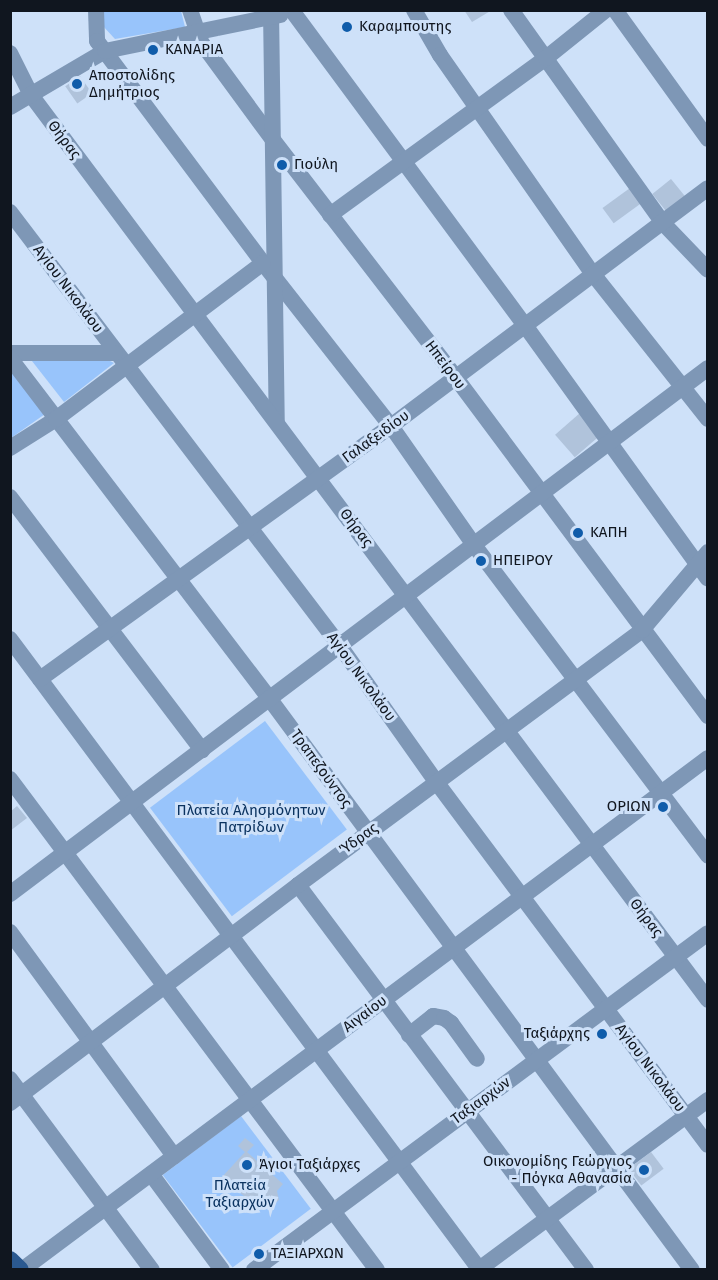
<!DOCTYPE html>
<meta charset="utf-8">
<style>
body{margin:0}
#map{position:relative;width:718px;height:1280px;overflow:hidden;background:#cee1f9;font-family:"Fira Sans",sans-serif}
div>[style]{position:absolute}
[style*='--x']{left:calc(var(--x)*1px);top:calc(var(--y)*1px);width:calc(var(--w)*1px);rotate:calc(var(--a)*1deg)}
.green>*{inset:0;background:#98c4fb;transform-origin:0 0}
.building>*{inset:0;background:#b0c3db;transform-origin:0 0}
.minor>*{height:16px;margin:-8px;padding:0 8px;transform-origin:8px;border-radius:8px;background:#7e97b6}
.major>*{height:18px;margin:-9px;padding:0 9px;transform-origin:9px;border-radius:9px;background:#2b5990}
.dots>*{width:16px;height:16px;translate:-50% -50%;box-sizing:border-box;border:3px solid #cee1f9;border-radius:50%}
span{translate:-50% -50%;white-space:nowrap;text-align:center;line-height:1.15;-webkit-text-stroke:6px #cee1f9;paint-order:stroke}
.poi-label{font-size:15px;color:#10161f}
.left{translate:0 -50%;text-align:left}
.right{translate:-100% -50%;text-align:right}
.street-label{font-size:15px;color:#10161f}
.park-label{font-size:15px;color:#0b3360}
.frame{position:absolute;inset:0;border:12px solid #10161f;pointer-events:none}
</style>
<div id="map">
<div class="green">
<div style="clip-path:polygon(101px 11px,181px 11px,185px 27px,115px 39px,102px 25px)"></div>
<div style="clip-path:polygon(32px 361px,110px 361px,114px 363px,64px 402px)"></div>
<div style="clip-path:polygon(10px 366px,45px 414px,11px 438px,10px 438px)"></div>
<div style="left:265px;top:721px;width:136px;height:144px;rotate:53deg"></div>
<div style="left:241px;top:1116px;width:116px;height:98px;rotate:53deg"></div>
</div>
<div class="building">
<div style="clip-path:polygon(464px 10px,492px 10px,472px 22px)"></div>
<div style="left:80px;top:76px;width:21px;height:18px;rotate:55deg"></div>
<div style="left:671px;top:179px;width:22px;height:24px;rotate:51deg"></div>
<div style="left:630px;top:188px;width:19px;height:34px;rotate:54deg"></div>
<div style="left:580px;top:413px;width:30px;height:33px;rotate:49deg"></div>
<div style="clip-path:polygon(17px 806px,27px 818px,10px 831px,10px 812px)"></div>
<div style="clip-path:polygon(245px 1138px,254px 1145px,247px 1152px,283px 1184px,277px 1191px,279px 1200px,274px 1204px,266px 1203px,260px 1210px,222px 1177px,245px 1152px,238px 1146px)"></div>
<div style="left:651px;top:1152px;width:21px;height:28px;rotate:53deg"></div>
</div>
<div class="minor">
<div style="--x:96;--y:10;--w:31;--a:88"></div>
<div style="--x:97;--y:41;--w:277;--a:53.2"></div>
<div style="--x:263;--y:263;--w:207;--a:51.9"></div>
<div style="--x:391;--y:426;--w:145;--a:55.1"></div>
<div style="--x:474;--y:545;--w:389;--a:53"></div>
<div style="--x:190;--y:10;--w:34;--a:71"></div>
<div style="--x:201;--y:42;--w:122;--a:53.7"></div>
<div style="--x:273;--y:140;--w:300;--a:52.4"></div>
<div style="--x:456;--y:378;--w:422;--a:53.3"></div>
<div style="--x:271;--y:10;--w:412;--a:89.2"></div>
<div style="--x:414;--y:10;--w:52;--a:60"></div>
<div style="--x:440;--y:55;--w:267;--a:55.1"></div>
<div style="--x:593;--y:274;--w:185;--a:51.6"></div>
<div style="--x:511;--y:10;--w:260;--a:54.5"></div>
<div style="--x:662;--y:222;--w:66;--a:46.2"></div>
<div style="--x:615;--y:10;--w:159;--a:54.2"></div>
<div style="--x:293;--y:12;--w:388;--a:53.5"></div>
<div style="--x:524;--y:324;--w:314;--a:54.2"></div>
<div style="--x:10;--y:53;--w:47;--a:63.4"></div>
<div style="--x:31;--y:95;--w:1130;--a:53.2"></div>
<div style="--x:10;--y:107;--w:110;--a:-30.5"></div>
<div style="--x:105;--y:51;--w:179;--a:-11.6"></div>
<div style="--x:10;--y:212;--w:545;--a:52.75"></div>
<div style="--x:340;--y:646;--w:168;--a:54.7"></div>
<div style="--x:437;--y:783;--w:452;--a:53.2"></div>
<div style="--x:330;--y:215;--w:267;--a:-36"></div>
<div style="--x:546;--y:58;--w:77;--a:-38.7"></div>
<div style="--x:10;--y:353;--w:105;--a:0"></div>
<div style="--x:10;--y:358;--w:427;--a:52.7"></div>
<div style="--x:269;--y:698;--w:711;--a:53.52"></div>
<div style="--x:10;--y:448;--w:54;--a:-32.2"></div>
<div style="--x:56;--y:419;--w:259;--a:-37"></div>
<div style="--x:10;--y:497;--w:318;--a:52.8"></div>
<div style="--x:10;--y:639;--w:787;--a:53.32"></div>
<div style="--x:40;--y:679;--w:433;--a:-35.8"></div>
<div style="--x:391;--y:426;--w:396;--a:-36.9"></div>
<div style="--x:10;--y:779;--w:613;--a:53.22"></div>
<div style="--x:298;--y:885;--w:481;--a:53.2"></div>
<div style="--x:10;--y:894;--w:874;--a:-37"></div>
<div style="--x:10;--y:932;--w:278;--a:53.8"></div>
<div style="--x:409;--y:1035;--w:31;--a:-38"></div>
<div style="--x:433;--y:1016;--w:11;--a:10"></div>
<div style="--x:444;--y:1018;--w:9;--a:36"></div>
<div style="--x:451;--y:1023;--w:44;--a:54.2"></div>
<div style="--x:10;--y:1079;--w:238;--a:53.4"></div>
<div style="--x:10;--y:1103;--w:361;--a:-37.1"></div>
<div style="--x:298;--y:885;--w:428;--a:-36.5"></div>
<div style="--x:642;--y:630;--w:102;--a:-49.8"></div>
<div style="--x:151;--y:1174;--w:119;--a:53.5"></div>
<div style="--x:22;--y:1270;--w:856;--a:-36.74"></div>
<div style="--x:254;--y:1270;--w:565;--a:-36.59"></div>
<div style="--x:478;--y:1270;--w:286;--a:-36.5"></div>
</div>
<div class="major">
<div style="--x:10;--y:1260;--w:14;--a:45"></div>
</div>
<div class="dots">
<div style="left:347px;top:27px;background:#0f5caa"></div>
<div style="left:153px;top:50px;background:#0f5caa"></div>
<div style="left:77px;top:84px;background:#0f5caa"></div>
<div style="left:282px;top:165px;background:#0f5caa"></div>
<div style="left:578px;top:533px;background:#0f5caa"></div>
<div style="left:481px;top:561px;background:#0f5caa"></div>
<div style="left:663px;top:807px;background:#0f5caa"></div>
<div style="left:602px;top:1034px;background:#0f5caa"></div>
<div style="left:247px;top:1165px;background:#0f5caa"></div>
<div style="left:644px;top:1170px;background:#0f5caa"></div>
<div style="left:259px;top:1254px;background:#0f5caa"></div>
</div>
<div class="poi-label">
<span class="left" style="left:359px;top:27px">Καραμπουτης</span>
<span class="left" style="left:165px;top:50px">ΚΑΝΑΡΙΑ</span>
<span class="left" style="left:89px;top:84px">Αποστολίδης<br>Δημήτριος</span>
<span class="left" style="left:294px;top:165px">Γιούλη</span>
<span class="left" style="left:590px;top:533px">ΚΑΠΗ</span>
<span class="left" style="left:493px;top:561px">ΗΠΕΙΡΟΥ</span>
<span class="right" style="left:651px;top:807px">ΟΡΙΩΝ</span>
<span class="right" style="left:590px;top:1034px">Ταξιάρχης</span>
<span class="right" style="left:632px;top:1170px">Οικονομίδης Γεώργιος<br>- Πόγκα Αθανασία</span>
<span class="left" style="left:259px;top:1165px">Άγιοι Ταξιάρχες</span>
<span class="left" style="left:271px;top:1254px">ΤΑΞΙΑΡΧΩΝ</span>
</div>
<div class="street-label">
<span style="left:64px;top:140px;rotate:53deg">Θήρας</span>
<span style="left:68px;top:289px;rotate:53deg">Αγίου Νικολάου</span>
<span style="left:445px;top:365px;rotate:53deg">Ηπείρου</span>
<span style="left:376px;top:437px;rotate:-36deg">Γαλαξειδίου</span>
<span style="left:356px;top:528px;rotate:53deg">Θήρας</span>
<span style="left:361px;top:677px;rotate:54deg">Αγίου Νικολάου</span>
<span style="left:321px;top:769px;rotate:54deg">Τραπεζούντος</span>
<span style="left:359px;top:839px;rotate:-36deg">Ύδρας</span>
<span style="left:646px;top:918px;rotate:53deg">Θήρας</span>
<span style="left:365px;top:1014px;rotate:-37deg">Αιγαίου</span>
<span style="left:650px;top:1068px;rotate:53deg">Αγίου Νικολάου</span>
<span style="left:481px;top:1101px;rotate:-36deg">Ταξιαρχών</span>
</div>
<div class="park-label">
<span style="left:251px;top:819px">Πλατεία Αλησμόνητων<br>Πατρίδων</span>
<span style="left:240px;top:1194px">Πλατεία<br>Ταξιαρχών</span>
</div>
<div class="frame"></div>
</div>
